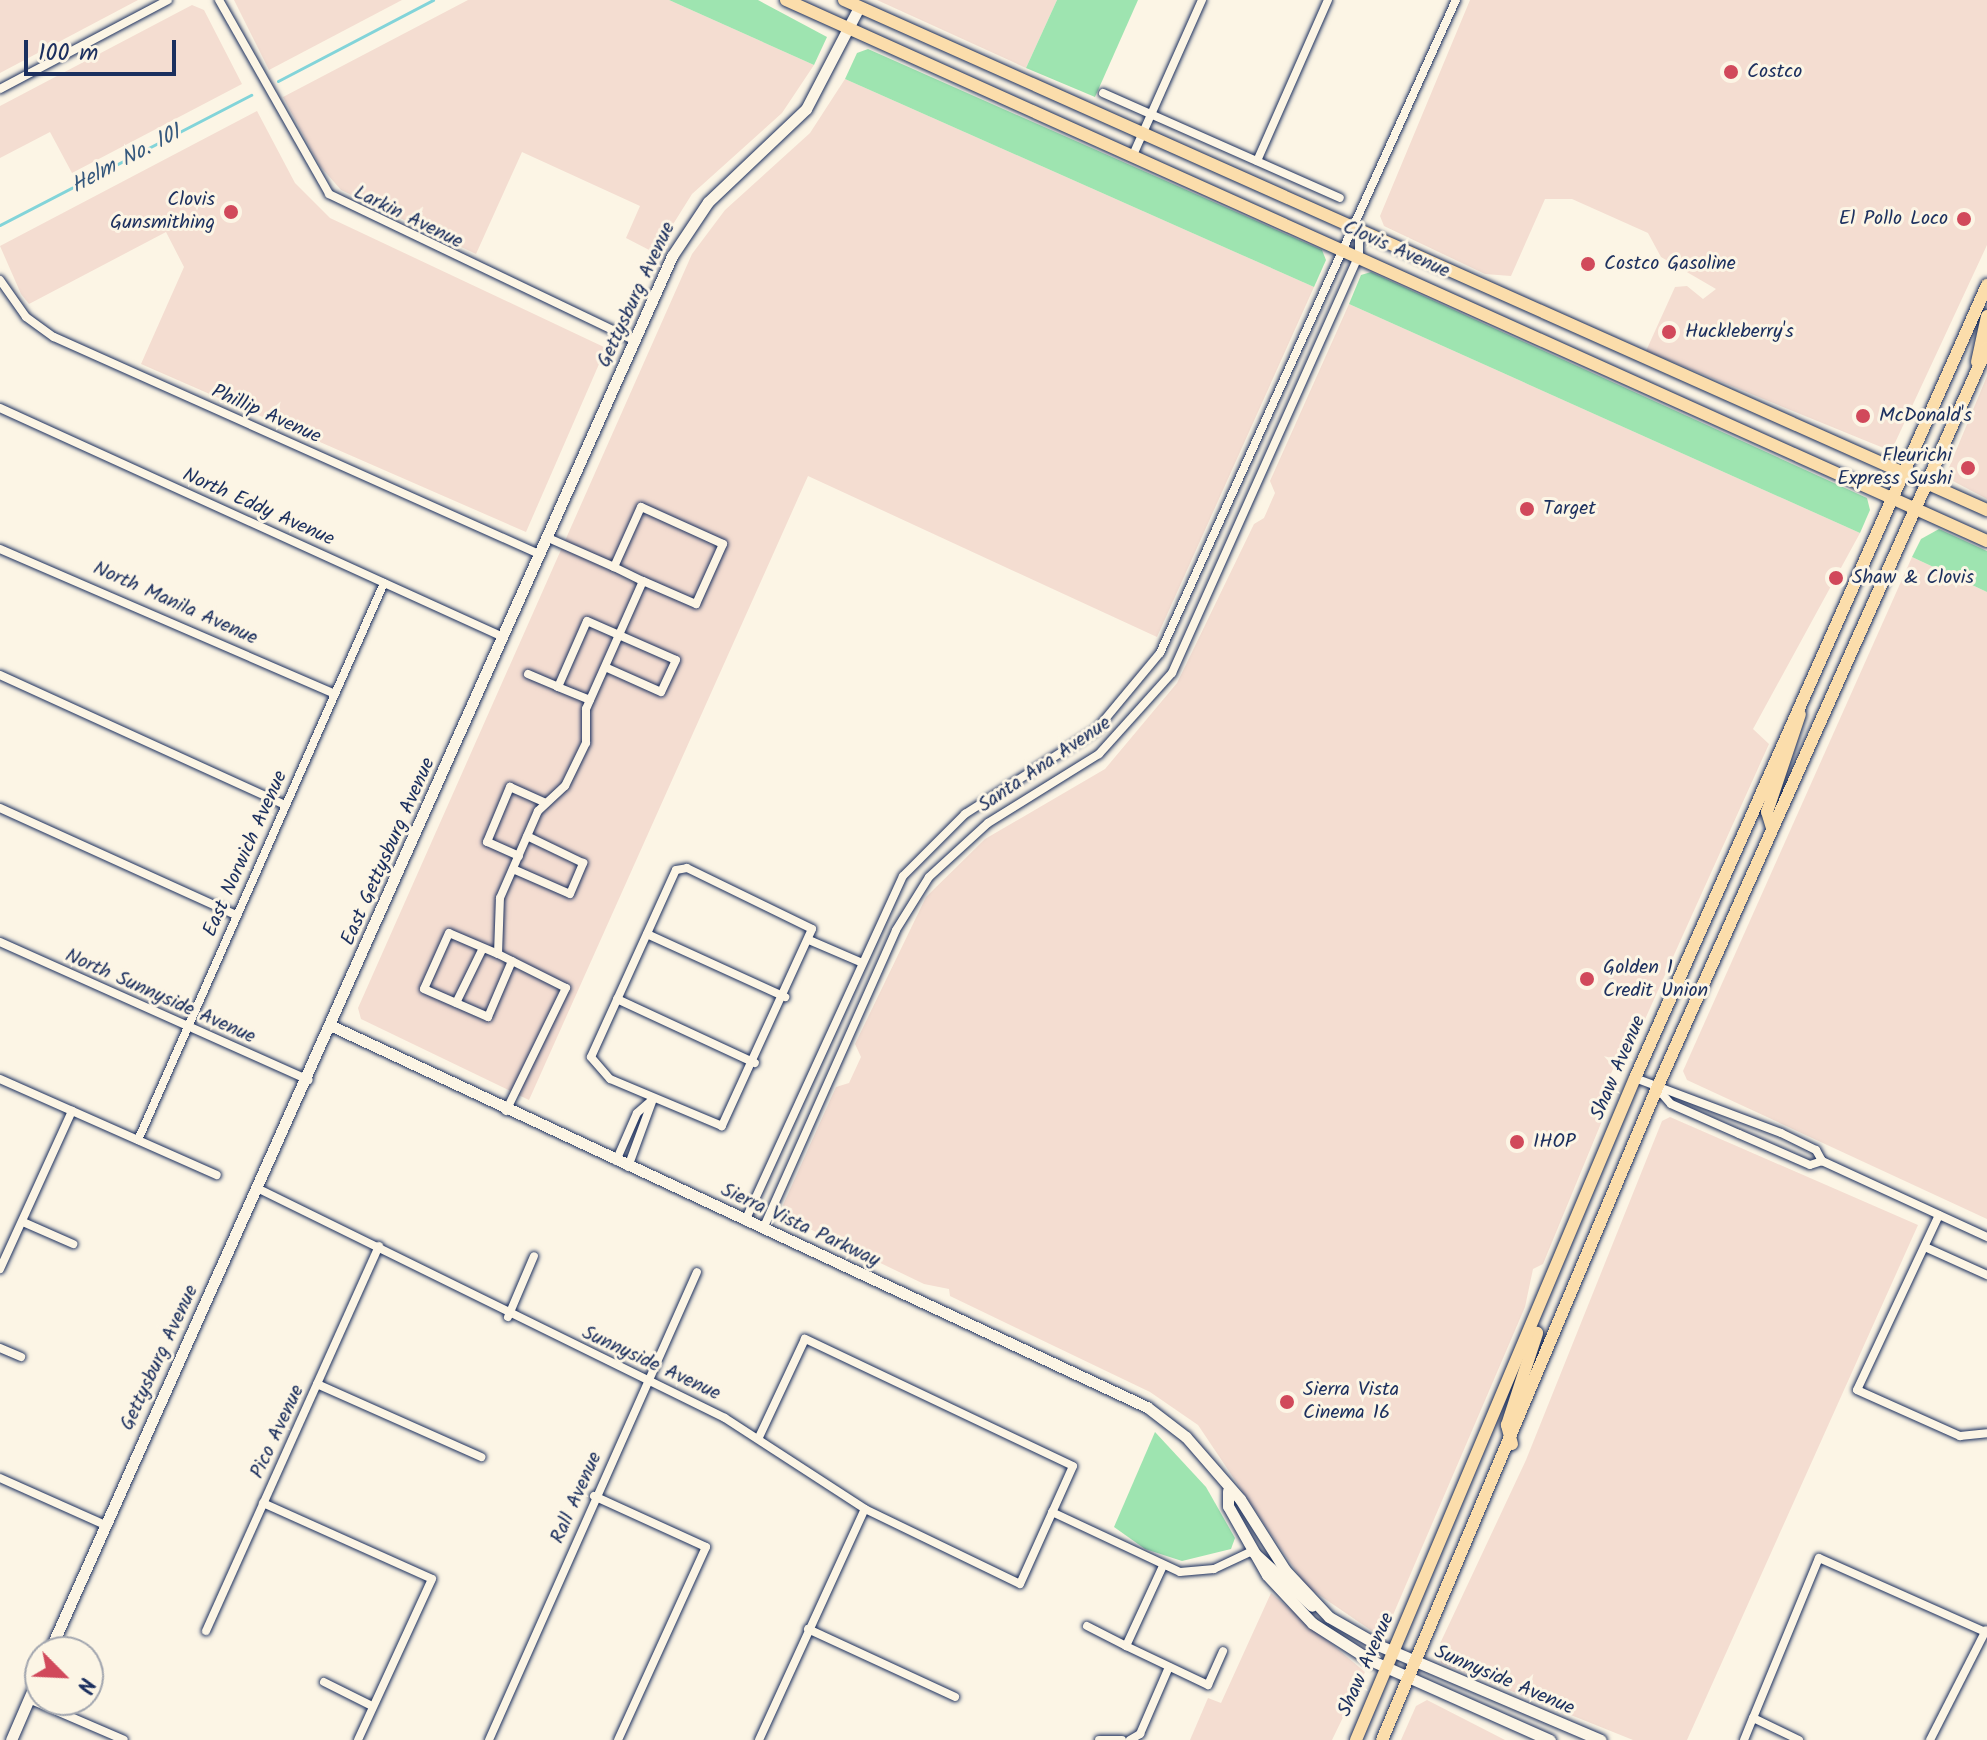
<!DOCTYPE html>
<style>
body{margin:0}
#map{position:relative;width:1987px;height:1740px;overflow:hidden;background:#fcf5e5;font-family:Kalam,sans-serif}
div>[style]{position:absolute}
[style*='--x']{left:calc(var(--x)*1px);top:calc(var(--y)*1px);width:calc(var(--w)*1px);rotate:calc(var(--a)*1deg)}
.built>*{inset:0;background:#f4ddd1}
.green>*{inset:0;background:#9ee4b0}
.stream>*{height:3px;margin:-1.5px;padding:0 1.5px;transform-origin:1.5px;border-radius:1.5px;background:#82d4d9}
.roads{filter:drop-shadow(0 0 2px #1b2f5e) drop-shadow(0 0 2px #1b2f5e)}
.street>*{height:8px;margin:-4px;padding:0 4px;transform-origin:4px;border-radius:4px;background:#fcf5e5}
.secondary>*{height:11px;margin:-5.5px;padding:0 5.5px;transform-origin:5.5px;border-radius:5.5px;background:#fcf5e5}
.primary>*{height:12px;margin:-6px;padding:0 6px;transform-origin:6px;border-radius:6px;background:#fbddab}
.dots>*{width:22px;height:22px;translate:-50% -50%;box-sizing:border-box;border:4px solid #fcf5e5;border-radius:50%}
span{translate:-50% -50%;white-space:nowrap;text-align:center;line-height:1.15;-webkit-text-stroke:6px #fcf5e5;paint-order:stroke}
.poi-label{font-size:20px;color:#1b2f5e}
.left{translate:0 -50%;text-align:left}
.right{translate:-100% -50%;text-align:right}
.street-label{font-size:20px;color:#1b2f5e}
.water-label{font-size:22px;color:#35587d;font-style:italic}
.north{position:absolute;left:24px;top:1636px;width:80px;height:80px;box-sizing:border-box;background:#fcf5e5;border:2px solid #a2a6af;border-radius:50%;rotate:114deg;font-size:22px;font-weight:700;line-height:32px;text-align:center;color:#1b2f5e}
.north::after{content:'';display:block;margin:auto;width:28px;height:36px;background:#d1495b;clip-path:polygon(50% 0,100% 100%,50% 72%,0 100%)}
.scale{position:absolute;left:24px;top:40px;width:152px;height:36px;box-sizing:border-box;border:4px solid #1b2f5e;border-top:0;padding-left:10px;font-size:24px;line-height:28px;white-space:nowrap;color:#1b2f5e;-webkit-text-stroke:6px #fcf5e5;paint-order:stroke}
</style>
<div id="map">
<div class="built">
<div style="clip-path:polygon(0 0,138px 0,0 73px)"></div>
<div style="clip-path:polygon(234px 0,402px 0,269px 70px)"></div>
<div style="clip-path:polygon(468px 0,669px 0,814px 65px,782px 113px,692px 194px,655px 253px,626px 238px,640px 206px,522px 152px,476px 254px,341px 190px,320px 166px,283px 97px)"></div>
<div style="clip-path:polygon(877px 0,1057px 0,1026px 68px)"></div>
<div style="clip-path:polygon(1470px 0,1987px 0,1987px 245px,1894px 445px,1886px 449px,1646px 351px,1675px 287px,1687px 286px,1703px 299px,1716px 289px,1661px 257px,1648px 233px,1572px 199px,1545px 199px,1511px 276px,1485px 274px,1384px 226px,1380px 216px)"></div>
<div style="clip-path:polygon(192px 5px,204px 10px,242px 84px,72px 173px,50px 132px,0 158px,0 106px)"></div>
<div style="clip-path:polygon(845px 79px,1314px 287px,1157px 637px,808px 476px,529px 1100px,361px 1019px,358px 1008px,692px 254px,725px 210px,810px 133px)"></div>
<div style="clip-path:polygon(257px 111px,295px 183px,330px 218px,606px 348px,526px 532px,141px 364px,184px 267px,166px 232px,29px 304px,21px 294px,0 246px)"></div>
<div style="clip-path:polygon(1349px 304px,1860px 533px,1753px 729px,1769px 744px,1633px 1046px,1620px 1053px,1605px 1087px,1611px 1099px,1543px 1264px,1533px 1269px,1525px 1307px,1387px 1629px,1375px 1633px,1306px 1586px,1198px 1425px,1150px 1392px,950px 1296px,949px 1289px,924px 1284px,789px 1219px,783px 1205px,836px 1087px,849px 1083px,861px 1057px,855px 1044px,926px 897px,985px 839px,1105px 769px,1177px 683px,1254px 524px,1264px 518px,1275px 493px,1270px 481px)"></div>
<div style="clip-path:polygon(1987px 376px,1987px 499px,1951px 480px,1948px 470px)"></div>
<div style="clip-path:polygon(1912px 557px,1987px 592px,1987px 1219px,1687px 1080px,1683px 1071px)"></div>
<div style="clip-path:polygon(1670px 1117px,1918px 1225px,1687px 1740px,1633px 1740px,1441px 1663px,1437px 1650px,1526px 1460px,1662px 1121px)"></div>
<div style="clip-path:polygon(1271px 1593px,1365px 1672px,1332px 1740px,1190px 1740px,1208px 1698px,1221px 1703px)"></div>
<div style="clip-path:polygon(1427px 1700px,1505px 1740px,1401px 1740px,1416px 1706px)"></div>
</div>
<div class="green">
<div style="clip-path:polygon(669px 0,758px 0,827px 37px,814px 65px)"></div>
<div style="clip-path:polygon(1057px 0,1138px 0,1095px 97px,1026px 68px)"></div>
<div style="clip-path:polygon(868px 49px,1322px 250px,1326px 260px,1314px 287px,845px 79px,857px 53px)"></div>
<div style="clip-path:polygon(1371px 272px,1867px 498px,1870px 510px,1860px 533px,1349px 304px,1361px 275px)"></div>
<div style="clip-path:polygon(1939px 529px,1987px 551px,1987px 592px,1912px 557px,1921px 539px)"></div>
<div style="clip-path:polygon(1155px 1432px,1206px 1487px,1235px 1538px,1231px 1549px,1182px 1561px,1145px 1549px,1114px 1527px)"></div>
</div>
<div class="stream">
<div style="--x:278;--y:81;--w:175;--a:-27.6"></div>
<div style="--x:0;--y:225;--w:283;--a:-27.4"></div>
</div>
<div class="roads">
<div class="street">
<div style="--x:219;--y:0;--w:223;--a:60.4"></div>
<div style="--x:329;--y:194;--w:338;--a:25.6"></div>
<div style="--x:0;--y:89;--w:190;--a:-27.9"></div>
<div style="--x:1103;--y:93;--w:259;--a:23.9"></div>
<div style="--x:1133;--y:155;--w:170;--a:-66"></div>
<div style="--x:1257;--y:161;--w:176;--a:-66.2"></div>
<div style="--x:0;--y:280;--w:45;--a:54.9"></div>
<div style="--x:26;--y:317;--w:34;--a:36"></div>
<div style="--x:54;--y:337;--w:531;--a:24.1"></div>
<div style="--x:0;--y:408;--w:553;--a:24.48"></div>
<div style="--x:0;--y:549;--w:365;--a:23.4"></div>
<div style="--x:614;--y:567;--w:32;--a:26"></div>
<div style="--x:528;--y:674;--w:33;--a:23"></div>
<div style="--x:0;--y:675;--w:313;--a:24.5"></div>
<div style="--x:590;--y:700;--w:35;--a:-158"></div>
<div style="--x:558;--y:687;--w:72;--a:-66.3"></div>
<div style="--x:587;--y:621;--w:97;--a:23.7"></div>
<div style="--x:676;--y:660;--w:35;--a:115"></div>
<div style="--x:661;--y:692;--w:61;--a:-155.9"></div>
<div style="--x:0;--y:808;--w:259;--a:24.4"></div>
<div style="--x:519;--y:856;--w:35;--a:-156"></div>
<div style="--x:487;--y:842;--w:60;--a:-67.3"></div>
<div style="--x:510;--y:787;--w:39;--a:24"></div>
<div style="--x:687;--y:868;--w:139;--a:26"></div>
<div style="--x:812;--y:929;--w:217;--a:114.6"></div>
<div style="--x:722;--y:1126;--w:121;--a:-157.2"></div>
<div style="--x:610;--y:1079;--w:29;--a:-131"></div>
<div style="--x:591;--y:1057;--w:205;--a:-65.6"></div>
<div style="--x:676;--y:870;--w:11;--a:-10"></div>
<div style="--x:513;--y:869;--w:62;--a:23.7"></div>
<div style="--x:570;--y:894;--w:34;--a:-67"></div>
<div style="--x:583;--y:863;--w:62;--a:-154.3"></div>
<div style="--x:647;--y:934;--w:152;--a:24.5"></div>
<div style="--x:809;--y:940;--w:56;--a:23.3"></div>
<div style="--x:0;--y:942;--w:338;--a:24.1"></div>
<div style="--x:498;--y:954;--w:53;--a:-156.8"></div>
<div style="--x:449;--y:933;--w:61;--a:114.1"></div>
<div style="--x:424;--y:989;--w:70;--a:23.6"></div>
<div style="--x:488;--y:1017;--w:61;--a:-66.8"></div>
<div style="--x:617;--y:999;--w:152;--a:24.9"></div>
<div style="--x:456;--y:1003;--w:61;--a:-63.9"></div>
<div style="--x:1635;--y:1078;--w:156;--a:20.6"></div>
<div style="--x:1781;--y:1133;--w:39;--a:26"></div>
<div style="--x:1816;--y:1150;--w:13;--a:61"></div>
<div style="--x:1822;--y:1161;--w:182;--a:24.7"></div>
<div style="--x:0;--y:1079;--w:237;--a:23.9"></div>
<div style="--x:1657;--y:1088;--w:21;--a:49"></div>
<div style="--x:1671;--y:1104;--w:74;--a:23.8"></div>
<div style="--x:1739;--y:1134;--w:77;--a:23.6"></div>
<div style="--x:1810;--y:1165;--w:13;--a:-18"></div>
<div style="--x:506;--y:1111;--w:137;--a:-64"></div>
<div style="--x:566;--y:988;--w:76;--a:-153.4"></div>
<div style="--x:498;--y:954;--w:56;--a:-88"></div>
<div style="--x:500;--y:898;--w:95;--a:-66.4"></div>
<div style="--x:538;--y:811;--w:37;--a:-43"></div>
<div style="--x:565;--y:786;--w:48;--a:-64"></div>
<div style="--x:586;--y:743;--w:34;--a:-90"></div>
<div style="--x:586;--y:709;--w:140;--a:-66"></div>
<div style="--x:643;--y:581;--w:58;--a:23.5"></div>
<div style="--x:696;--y:604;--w:66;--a:-65.8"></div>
<div style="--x:723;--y:544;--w:90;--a:-155.7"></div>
<div style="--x:641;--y:507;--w:66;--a:114.2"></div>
<div style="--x:614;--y:567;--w:74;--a:-156.2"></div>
<div style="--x:138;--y:1140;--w:609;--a:-66.17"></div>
<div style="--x:616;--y:1161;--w:52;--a:-66.4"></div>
<div style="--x:637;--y:1113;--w:21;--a:-41"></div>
<div style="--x:628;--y:1167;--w:72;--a:-69.8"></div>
<div style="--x:259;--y:1189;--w:519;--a:26.17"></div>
<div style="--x:725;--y:1418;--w:167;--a:33"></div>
<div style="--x:865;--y:1509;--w:172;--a:25.8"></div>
<div style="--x:1020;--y:1584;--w:129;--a:-65.8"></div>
<div style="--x:1073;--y:1466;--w:297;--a:-154.6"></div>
<div style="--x:805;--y:1339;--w:108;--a:115.1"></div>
<div style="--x:1939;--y:1215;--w:193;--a:115.1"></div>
<div style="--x:1857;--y:1390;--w:113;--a:24.1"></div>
<div style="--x:1960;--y:1436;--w:27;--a:-6"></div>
<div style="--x:745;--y:1221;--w:379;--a:-65.4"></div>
<div style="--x:903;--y:876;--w:88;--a:-45"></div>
<div style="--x:965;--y:814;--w:156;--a:-32.7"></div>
<div style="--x:1096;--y:730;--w:100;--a:-50.3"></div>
<div style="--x:1160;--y:653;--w:717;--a:-65.62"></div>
<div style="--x:23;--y:1222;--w:55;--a:23.7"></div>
<div style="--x:763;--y:1229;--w:327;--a:-66"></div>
<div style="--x:896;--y:930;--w:62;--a:-58.1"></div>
<div style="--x:929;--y:877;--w:80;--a:-42.5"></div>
<div style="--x:988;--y:823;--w:131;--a:-31.9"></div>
<div style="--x:1099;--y:754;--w:109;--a:-48"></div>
<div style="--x:1172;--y:673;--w:458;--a:-65.9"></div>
<div style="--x:1359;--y:255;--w:26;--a:-90"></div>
<div style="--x:1925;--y:1247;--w:68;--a:24.3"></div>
<div style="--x:0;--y:1269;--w:174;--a:-65.5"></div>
<div style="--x:508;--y:1317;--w:66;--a:-66.9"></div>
<div style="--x:0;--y:1348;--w:23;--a:23"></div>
<div style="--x:317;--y:1384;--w:180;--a:24"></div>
<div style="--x:0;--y:1478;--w:113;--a:24.1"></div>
<div style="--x:594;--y:1496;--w:123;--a:24.5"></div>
<div style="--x:706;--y:1547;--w:212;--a:114.5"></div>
<div style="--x:263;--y:1503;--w:185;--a:24.2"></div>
<div style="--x:432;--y:1579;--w:177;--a:114.7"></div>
<div style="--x:1052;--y:1512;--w:141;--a:25.1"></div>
<div style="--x:1180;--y:1572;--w:34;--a:-5"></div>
<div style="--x:1214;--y:1569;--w:42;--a:-25.3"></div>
<div style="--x:1087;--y:1626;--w:44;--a:27.1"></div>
<div style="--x:1126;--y:1646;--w:86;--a:-65.2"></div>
<div style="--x:808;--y:1629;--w:162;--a:24.8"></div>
<div style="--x:206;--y:1631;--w:422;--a:-65.8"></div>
<div style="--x:1126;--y:1646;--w:91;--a:25.4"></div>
<div style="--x:1208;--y:1685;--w:37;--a:-66"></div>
<div style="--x:324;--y:1682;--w:54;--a:26.6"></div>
<div style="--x:29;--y:1699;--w:103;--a:23.3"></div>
<div style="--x:489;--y:1740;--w:512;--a:-66.04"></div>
<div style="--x:759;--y:1740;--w:254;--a:-65.4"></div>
<div style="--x:1099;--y:1740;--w:23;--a:0"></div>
<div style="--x:1130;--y:1740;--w:12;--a:-31"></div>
<div style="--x:1140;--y:1734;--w:73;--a:-66.6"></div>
<div style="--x:1744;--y:1740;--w:24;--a:-68"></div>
<div style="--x:1799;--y:1740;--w:51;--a:-154.4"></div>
<div style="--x:1753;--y:1718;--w:173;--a:-67.6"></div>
<div style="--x:1819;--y:1558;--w:182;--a:24"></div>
<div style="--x:1930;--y:1740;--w:123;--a:-63"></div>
</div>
<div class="secondary">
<div style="--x:332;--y:1026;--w:900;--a:25.06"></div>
<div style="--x:1147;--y:1407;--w:49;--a:37.6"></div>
<div style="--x:1186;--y:1437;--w:82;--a:48.9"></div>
<div style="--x:1240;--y:1499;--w:84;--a:57.6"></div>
<div style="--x:1285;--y:1570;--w:64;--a:46.9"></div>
<div style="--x:1329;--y:1617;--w:56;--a:29.7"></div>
<div style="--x:1378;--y:1645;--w:242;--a:23.1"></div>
<div style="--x:1228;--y:1491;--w:15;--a:90"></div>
<div style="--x:1228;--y:1506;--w:79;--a:60.5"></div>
<div style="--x:1267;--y:1575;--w:66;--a:46.8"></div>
<div style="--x:1312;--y:1623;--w:69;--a:32.5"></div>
<div style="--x:1370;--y:1660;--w:197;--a:24"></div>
<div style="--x:1252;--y:1551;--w:81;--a:42.5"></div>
<div style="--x:49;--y:1652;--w:1529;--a:-65.95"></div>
<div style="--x:672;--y:256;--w:65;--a:-56.3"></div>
<div style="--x:708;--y:202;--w:135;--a:-43.5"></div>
<div style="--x:806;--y:109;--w:115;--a:-62.5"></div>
<div style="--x:11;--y:1740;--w:73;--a:-66.6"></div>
</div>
<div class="primary">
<div style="--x:786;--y:0;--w:1317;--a:24.25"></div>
<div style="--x:844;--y:0;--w:1252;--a:24.05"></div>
<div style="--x:1977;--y:362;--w:47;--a:-77.7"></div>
<div style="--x:1772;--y:828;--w:17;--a:-107"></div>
<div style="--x:1767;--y:812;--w:103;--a:-71.4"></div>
<div style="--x:1512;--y:1444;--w:20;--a:-105"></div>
<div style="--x:1507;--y:1425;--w:97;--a:-71.9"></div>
<div style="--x:1356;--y:1740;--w:718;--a:-67.15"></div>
<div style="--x:1635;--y:1078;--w:868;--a:-66.06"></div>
<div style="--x:1382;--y:1740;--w:708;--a:-67.13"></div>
<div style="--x:1657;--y:1088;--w:810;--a:-65.97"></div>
</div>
</div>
<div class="dots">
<div style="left:1731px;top:72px;background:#d1495b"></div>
<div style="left:231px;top:212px;background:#d1495b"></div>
<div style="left:1964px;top:219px;background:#d1495b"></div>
<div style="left:1588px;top:264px;background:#d1495b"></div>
<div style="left:1669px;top:332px;background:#d1495b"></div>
<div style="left:1863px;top:416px;background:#d1495b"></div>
<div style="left:1968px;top:468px;background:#d1495b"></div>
<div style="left:1527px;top:509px;background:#d1495b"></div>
<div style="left:1836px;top:578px;background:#d1495b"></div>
<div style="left:1587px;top:979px;background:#d1495b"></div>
<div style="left:1517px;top:1142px;background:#d1495b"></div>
<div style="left:1287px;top:1402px;background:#d1495b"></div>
</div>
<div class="poi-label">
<span class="left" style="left:1747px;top:72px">Costco</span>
<span class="right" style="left:215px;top:212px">Clovis<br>Gunsmithing</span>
<span class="right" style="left:1948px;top:219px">El Pollo Loco</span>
<span class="left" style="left:1604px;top:264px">Costco Gasoline</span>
<span class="left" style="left:1685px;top:332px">Huckleberry's</span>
<span class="left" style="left:1879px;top:416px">McDonald's</span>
<span class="right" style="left:1952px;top:468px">Fleurichi<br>Express Sushi</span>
<span class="left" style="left:1543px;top:509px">Target</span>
<span class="left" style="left:1852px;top:578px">Shaw &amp; Clovis</span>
<span class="left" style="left:1603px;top:980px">Golden 1<br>Credit Union</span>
<span class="left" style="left:1533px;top:1142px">IHOP</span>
<span class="left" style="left:1303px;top:1402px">Sierra Vista<br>Cinema 16</span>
</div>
<div class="street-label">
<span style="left:408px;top:218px;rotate:26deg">Larkin Avenue</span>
<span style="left:1396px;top:250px;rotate:24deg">Clovis Avenue</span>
<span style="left:637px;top:295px;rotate:-65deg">Gettysburg Avenue</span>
<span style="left:266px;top:415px;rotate:24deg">Phillip Avenue</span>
<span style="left:258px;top:508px;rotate:24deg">North Eddy Avenue</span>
<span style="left:175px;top:604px;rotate:24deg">North Manila Avenue</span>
<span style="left:1045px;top:765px;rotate:-34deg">Santa Ana Avenue</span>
<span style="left:389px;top:852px;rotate:-66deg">East Gettysburg Avenue</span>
<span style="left:246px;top:854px;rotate:-66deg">East Norwich Avenue</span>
<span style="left:160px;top:997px;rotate:24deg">North Sunnyside Avenue</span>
<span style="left:1619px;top:1068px;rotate:-67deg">Shaw Avenue</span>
<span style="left:800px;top:1226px;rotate:25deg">Sierra Vista Parkway</span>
<span style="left:160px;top:1358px;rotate:-65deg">Gettysburg Avenue</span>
<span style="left:651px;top:1364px;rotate:25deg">Sunnyside Avenue</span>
<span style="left:278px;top:1432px;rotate:-65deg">Pico Avenue</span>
<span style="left:577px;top:1498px;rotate:-66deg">Rall Avenue</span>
<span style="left:1367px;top:1665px;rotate:-66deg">Shaw Avenue</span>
<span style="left:1504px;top:1681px;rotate:23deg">Sunnyside Avenue</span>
</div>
<div class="water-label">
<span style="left:126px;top:160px;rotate:-28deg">Helm No. 101</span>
</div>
<div class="north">N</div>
<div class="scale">100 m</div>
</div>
